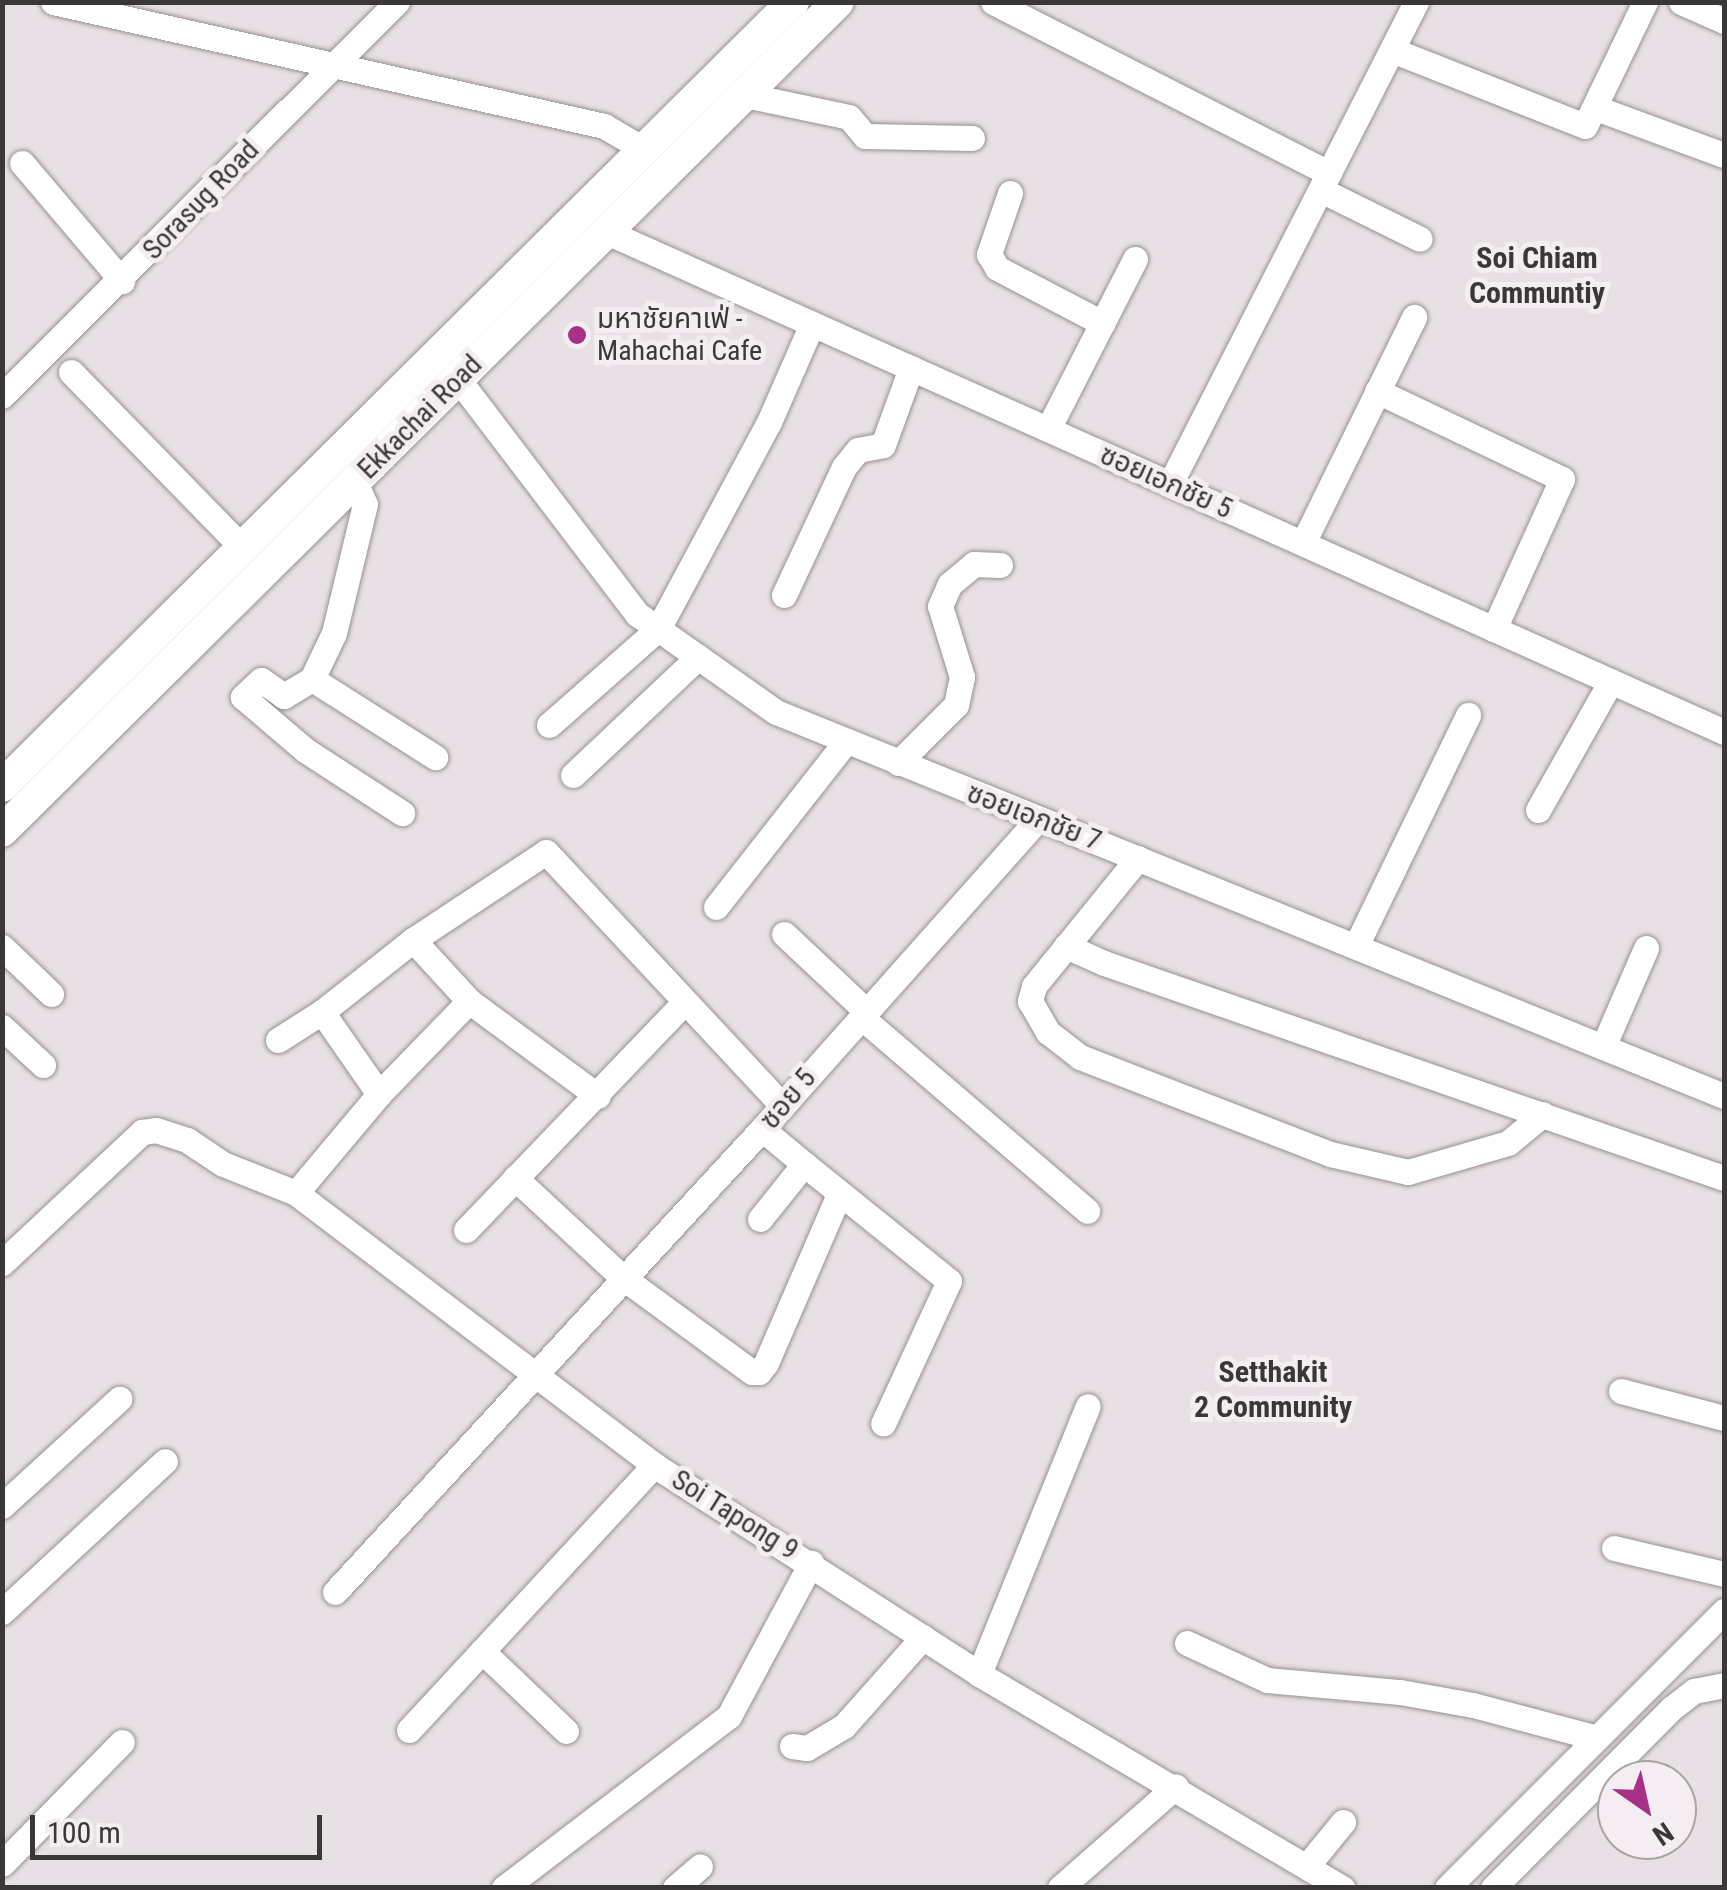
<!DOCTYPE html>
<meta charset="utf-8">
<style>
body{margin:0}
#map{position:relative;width:1727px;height:1890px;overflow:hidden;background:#e7e0e4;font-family:"Roboto Condensed","Noto Sans Thai",sans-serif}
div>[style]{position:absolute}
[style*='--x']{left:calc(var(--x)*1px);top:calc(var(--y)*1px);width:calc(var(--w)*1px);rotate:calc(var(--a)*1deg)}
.roads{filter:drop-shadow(0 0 2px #969094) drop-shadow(0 0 2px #969094)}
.minor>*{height:25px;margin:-12.5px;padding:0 12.5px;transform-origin:12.5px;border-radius:12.5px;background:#fff}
.major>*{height:32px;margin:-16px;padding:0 16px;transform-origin:16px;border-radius:16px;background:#fff}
.dots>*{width:28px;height:28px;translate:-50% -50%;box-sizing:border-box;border:5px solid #f4edf1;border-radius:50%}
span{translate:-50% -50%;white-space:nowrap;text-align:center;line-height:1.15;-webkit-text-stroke:10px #f4edf1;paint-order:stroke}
.street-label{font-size:28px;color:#3a3738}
.poi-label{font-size:28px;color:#3a3738}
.left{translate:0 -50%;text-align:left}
.neighbourhood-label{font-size:30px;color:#3a3738;font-weight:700}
.frame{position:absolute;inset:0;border:5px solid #3a3738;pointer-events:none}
.north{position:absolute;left:1597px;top:1760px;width:100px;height:100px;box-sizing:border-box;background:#f4edf1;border:2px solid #aaa4a7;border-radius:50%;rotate:146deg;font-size:28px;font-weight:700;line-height:40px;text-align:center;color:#3a3738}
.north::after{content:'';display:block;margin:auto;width:35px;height:45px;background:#a83188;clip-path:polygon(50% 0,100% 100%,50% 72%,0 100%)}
.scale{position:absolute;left:30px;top:1815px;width:292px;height:45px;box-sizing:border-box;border:5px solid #3a3738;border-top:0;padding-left:12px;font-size:30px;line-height:35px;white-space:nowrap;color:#3a3738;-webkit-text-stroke:8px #f4edf1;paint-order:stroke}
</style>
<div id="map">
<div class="roads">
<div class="minor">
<div style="--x:53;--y:2;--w:565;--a:12.68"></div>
<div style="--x:604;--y:126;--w:48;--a:30.3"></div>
<div style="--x:993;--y:2;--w:377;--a:27"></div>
<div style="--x:1681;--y:2;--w:47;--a:23.8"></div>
<div style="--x:1392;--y:50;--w:207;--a:21.5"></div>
<div style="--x:1585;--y:126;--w:138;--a:-64.2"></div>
<div style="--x:745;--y:95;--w:106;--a:11.9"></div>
<div style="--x:849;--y:117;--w:25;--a:50"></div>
<div style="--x:865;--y:136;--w:107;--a:1.1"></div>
<div style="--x:1596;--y:108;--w:136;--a:20.2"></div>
<div style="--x:22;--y:163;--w:155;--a:49.7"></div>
<div style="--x:1321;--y:190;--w:110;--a:26.3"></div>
<div style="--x:1010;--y:193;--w:65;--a:109"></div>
<div style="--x:989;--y:254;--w:16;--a:60"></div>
<div style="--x:997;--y:268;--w:119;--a:27.6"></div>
<div style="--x:607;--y:232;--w:1224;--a:24.11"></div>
<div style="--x:71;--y:372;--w:246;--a:45.7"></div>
<div style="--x:458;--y:379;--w:295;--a:52.7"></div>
<div style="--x:637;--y:614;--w:170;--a:35.2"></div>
<div style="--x:776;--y:712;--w:1023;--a:22.05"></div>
<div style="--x:1377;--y:391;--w:205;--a:25.4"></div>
<div style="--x:1562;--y:479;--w:165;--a:114.4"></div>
<div style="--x:2;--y:396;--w:558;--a:-44.93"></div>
<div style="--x:1048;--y:429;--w:191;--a:-62.9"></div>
<div style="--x:355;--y:482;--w:24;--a:66"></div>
<div style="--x:365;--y:504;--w:133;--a:103.5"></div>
<div style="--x:334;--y:633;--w:51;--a:115.6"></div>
<div style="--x:312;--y:679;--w:33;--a:149"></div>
<div style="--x:284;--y:696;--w:28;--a:-145"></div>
<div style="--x:261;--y:680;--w:25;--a:137"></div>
<div style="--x:243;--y:697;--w:82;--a:40.5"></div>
<div style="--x:305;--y:750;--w:116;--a:33"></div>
<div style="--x:1170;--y:484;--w:541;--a:-62.96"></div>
<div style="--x:1303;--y:543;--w:252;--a:-63.8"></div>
<div style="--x:784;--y:595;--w:141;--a:-64.9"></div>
<div style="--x:844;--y:467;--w:22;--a:-51"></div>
<div style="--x:858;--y:450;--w:25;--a:-11"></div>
<div style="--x:883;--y:445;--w:82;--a:-70"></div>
<div style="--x:312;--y:679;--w:146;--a:32.4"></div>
<div style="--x:549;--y:725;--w:145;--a:-41.4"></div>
<div style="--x:658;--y:629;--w:235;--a:-61.8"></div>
<div style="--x:769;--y:422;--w:107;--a:-66.3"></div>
<div style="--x:898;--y:763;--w:82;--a:-45"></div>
<div style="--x:956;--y:705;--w:29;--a:-78"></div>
<div style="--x:962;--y:677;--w:74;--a:-107.2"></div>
<div style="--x:940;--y:606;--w:24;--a:-66"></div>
<div style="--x:950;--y:584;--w:31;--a:-40"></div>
<div style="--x:974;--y:564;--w:26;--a:2"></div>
<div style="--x:573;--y:775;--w:172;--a:-43.3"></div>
<div style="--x:1538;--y:810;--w:148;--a:-60.5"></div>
<div style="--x:1138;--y:858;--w:165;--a:129.1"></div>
<div style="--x:1034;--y:986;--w:16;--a:105"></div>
<div style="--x:1030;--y:1001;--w:36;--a:60"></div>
<div style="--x:1048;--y:1032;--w:41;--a:38"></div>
<div style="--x:1080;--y:1057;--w:268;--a:21.2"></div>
<div style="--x:1330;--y:1154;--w:80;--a:13"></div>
<div style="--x:1408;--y:1172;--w:104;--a:-16.2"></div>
<div style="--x:1508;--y:1143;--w:45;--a:-39.6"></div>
<div style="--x:716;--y:907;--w:211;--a:-51.9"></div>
<div style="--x:784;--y:934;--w:112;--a:43.2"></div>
<div style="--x:413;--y:940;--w:83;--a:47.4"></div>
<div style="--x:469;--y:1001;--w:160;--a:36.4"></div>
<div style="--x:1066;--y:946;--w:42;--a:24.1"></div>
<div style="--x:1104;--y:963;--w:656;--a:19.13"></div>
<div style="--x:1356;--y:946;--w:257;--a:-64.1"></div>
<div style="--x:2;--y:947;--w:68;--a:43.8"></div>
<div style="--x:861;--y:1017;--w:298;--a:40.6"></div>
<div style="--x:2;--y:1027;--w:56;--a:42.8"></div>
<div style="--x:278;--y:1040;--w:52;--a:-32.5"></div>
<div style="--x:1603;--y:1047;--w:108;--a:-66.5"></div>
<div style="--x:379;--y:1094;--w:100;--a:-124.8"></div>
<div style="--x:322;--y:1012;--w:116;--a:-38.4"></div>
<div style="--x:413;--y:940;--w:159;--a:-33.5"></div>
<div style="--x:546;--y:852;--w:346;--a:47"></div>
<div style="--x:762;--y:1129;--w:55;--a:39.8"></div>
<div style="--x:515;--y:1178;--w:146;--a:42.8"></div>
<div style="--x:622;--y:1277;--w:161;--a:36.2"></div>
<div style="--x:752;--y:1372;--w:7;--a:0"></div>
<div style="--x:759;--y:1372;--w:11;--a:-52"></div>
<div style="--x:766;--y:1363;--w:184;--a:-66.6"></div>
<div style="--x:296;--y:1193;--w:129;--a:-50"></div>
<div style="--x:379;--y:1094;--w:129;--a:-45.9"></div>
<div style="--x:760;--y:1219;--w:70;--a:-51.3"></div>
<div style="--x:804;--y:1164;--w:186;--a:38.9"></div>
<div style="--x:949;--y:1281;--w:157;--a:114.8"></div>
<div style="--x:466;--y:1230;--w:315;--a:-46.2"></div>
<div style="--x:2;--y:1263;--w:192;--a:-43.1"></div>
<div style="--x:142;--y:1132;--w:14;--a:-8"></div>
<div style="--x:156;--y:1130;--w:33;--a:18"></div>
<div style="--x:187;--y:1140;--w:43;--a:33.7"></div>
<div style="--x:223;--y:1164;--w:79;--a:21.7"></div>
<div style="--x:296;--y:1193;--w:450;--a:37.2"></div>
<div style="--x:654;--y:1465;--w:386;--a:32.7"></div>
<div style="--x:979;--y:1674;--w:422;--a:30.5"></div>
<div style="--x:1621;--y:1391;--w:106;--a:14.7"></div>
<div style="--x:2;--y:1506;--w:159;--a:-42.4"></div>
<div style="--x:1614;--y:1548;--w:113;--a:13.3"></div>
<div style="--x:335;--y:1592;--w:630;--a:-47.32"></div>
<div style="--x:762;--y:1129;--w:414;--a:-48.3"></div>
<div style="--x:2;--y:1612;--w:222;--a:-42.8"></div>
<div style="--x:1187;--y:1643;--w:88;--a:24.8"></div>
<div style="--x:1267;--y:1680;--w:134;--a:5.2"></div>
<div style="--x:1400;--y:1692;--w:74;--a:10.1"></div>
<div style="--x:1473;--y:1705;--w:128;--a:14.9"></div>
<div style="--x:482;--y:1651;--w:116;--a:43.6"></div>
<div style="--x:979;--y:1674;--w:289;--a:-67.9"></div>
<div style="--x:409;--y:1730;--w:361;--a:-47.2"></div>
<div style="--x:792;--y:1746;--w:15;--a:8"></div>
<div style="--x:807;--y:1748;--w:43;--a:-30.7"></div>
<div style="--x:844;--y:1726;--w:119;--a:-48.4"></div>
<div style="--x:2;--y:1864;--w:171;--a:-45.5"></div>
<div style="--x:1307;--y:1866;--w:57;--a:-50.7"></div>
<div style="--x:504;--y:1888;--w:283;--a:-37.4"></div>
<div style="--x:729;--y:1716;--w:174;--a:-61.8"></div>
<div style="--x:675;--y:1888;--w:33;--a:-41"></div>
<div style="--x:1060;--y:1888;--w:154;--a:-41.3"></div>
<div style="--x:1447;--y:1888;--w:392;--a:-45"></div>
<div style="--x:1493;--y:1888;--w:254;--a:-45.2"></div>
<div style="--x:1672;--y:1708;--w:28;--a:-38"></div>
<div style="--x:1694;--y:1691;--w:31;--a:-11"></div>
</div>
<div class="major">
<div style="--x:2;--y:786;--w:1114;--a:-44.75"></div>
<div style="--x:2;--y:831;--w:1177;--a:-44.76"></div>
</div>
</div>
<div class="dots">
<div style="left:577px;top:335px;background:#a83188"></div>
</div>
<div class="street-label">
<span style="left:201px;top:200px;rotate:-46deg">Sorasug Road</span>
<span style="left:420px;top:417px;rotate:-45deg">Ekkachai Road</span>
<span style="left:1166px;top:482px;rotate:24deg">ซอยเอกชัย 5</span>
<span style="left:1034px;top:817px;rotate:21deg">ซอยเอกชัย 7</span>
<span style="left:788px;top:1099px;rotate:-50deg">ซอย 5</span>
<span style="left:735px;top:1515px;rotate:32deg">Soi Tapong 9</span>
</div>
<div class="poi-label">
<span class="left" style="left:597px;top:335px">มหาชัยคาเฟ่ -<br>Mahachai Cafe</span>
</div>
<div class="neighbourhood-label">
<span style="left:1537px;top:275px">Soi Chiam<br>Communtiy</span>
<span style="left:1273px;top:1389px">Setthakit<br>2 Community</span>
</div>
<div class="frame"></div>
<div class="north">N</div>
<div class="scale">100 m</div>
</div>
